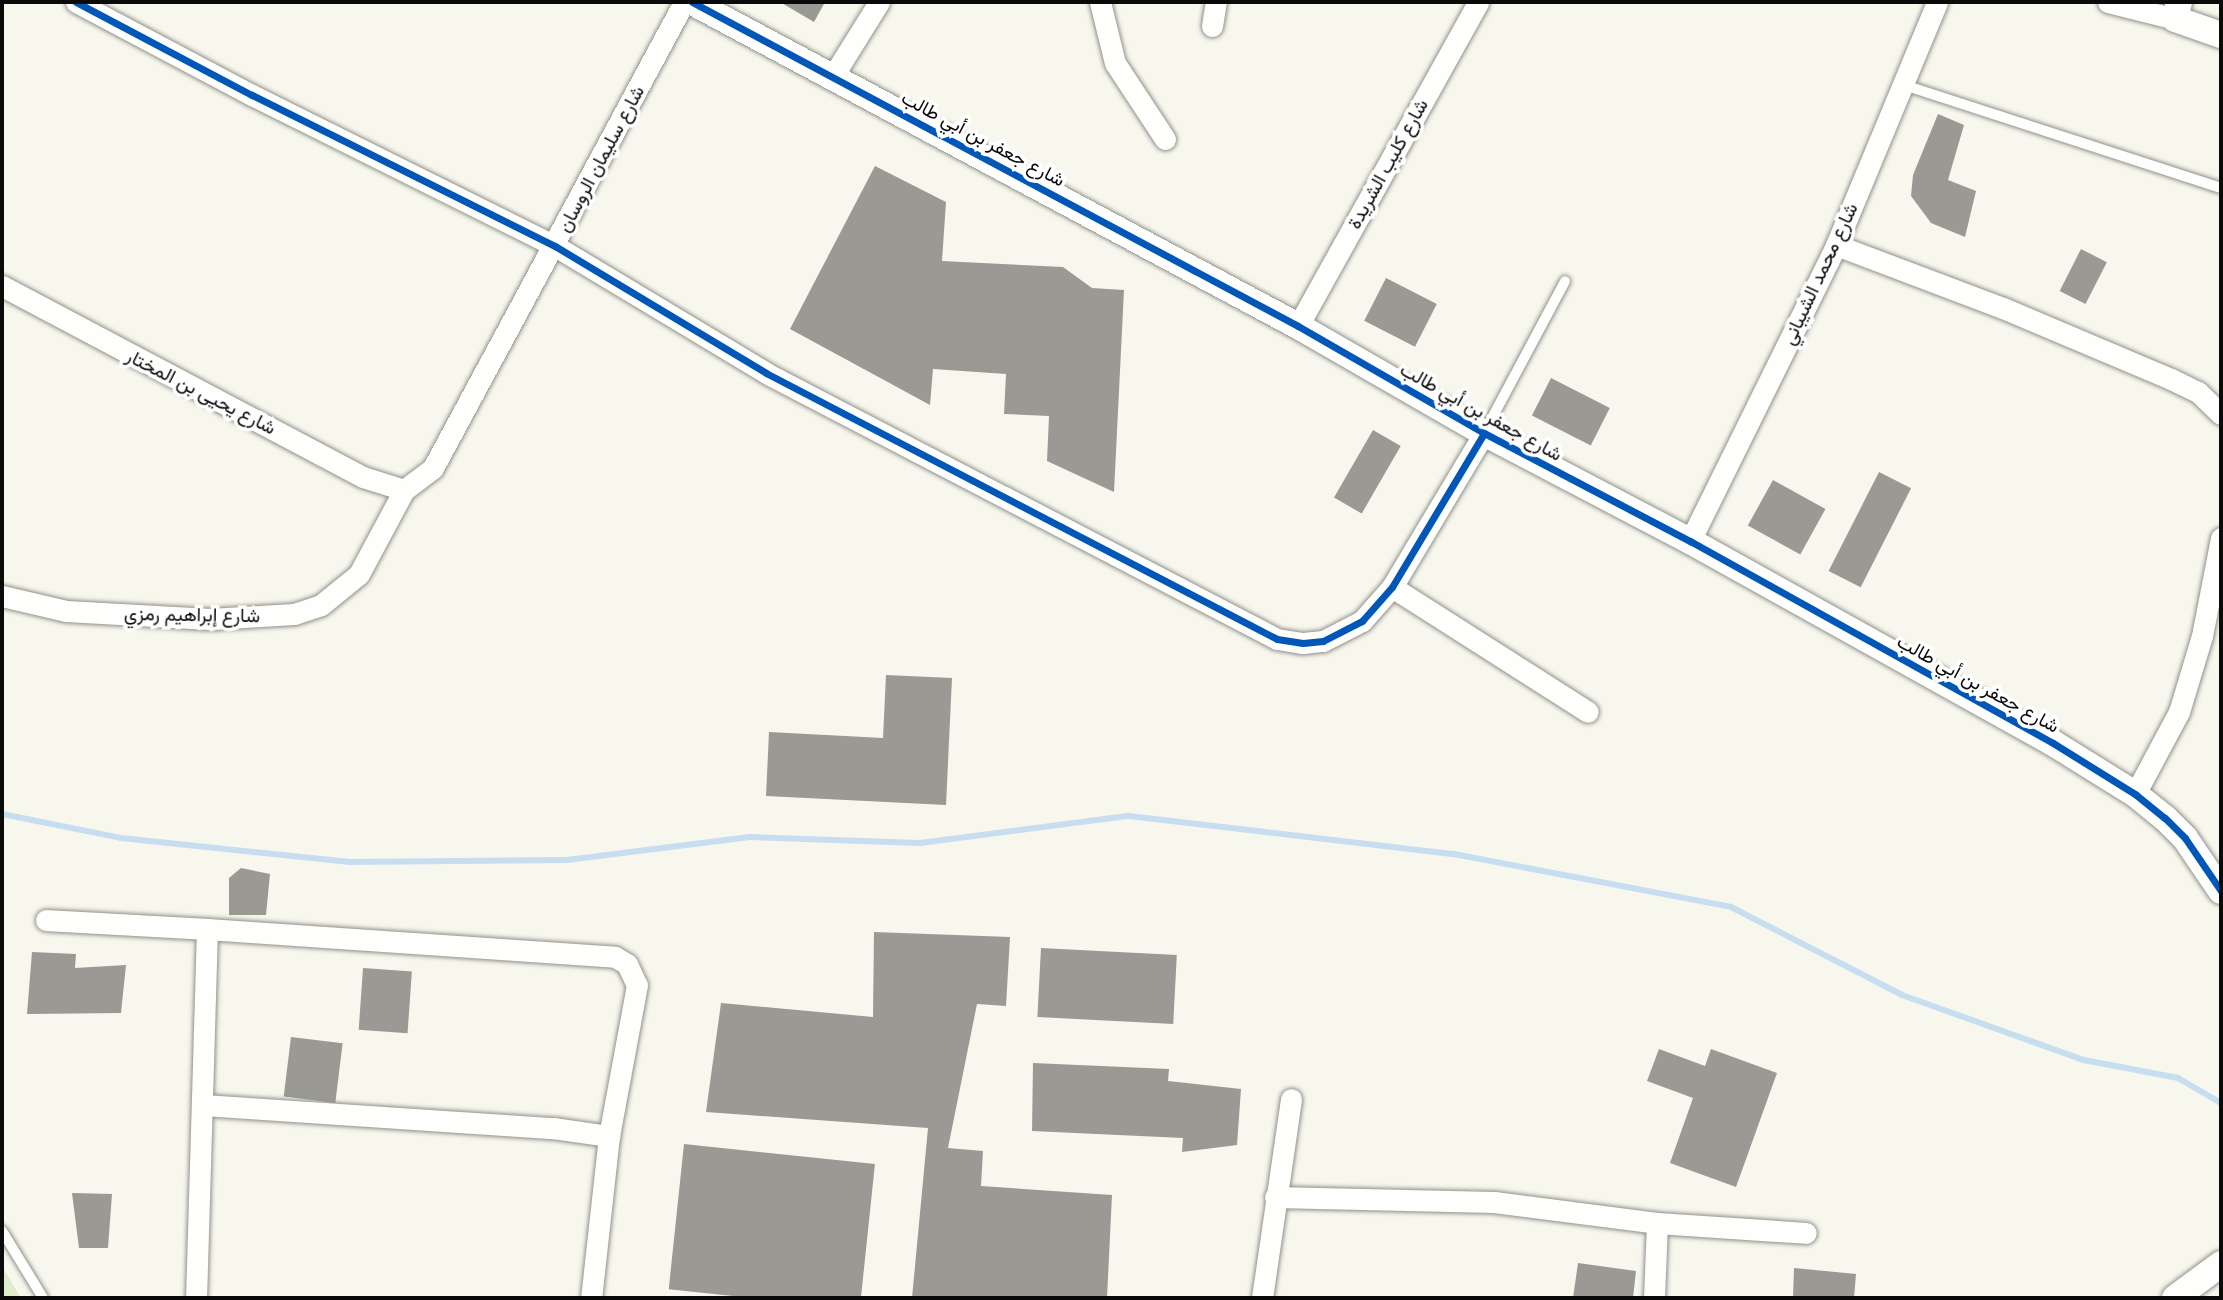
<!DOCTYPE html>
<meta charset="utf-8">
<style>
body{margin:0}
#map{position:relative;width:2223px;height:1300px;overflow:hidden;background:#f8f7ed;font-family:"Roboto Serif",Vazirmatn,serif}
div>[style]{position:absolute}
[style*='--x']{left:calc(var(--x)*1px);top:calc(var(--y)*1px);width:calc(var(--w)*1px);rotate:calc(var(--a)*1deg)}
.green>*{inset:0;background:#deedce}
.stream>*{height:6px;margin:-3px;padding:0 3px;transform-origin:3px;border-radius:3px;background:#c6def0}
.building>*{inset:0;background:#9a9993;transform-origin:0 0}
.roads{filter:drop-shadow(0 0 2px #91918c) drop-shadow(0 0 2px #91918c)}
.service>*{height:10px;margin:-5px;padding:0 5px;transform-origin:5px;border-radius:5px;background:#fefefc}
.minor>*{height:21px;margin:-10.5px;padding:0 10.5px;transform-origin:10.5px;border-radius:10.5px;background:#fefefc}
.tertiary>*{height:26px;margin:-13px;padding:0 13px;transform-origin:13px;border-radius:13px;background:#fefefc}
.cycleway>*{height:7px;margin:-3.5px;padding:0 3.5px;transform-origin:3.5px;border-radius:3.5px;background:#0057b8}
span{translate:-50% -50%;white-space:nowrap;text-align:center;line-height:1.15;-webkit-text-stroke:7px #fff;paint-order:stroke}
.street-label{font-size:19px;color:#0a0a0a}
.frame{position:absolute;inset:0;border:4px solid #0a0a0a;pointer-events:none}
</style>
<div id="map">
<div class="green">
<div style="clip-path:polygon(2px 1266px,3px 1268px,21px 1298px,2px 1298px)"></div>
</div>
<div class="stream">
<div style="--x:2;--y:814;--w:121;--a:11.4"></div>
<div style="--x:121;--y:838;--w:228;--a:6"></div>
<div style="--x:348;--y:862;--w:219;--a:-0.5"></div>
<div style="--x:567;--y:860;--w:184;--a:-7.2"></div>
<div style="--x:750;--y:837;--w:170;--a:2"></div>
<div style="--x:920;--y:843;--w:211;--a:-7.4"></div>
<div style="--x:1129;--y:816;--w:327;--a:6.7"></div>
<div style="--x:1454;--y:854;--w:282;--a:10.8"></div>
<div style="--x:1731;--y:907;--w:192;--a:27.2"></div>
<div style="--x:1902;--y:995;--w:193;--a:19.7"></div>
<div style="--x:2084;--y:1060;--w:96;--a:10.8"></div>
<div style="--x:2178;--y:1078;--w:50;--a:30.2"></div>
</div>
<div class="building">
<div style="clip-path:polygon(780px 2px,825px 2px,814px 22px)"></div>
<div style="clip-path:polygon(1938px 114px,1964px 125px,1948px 180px,1976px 191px,1965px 237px,1931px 223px,1911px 196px,1913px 175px)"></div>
<div style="clip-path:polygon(875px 166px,946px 202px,942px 261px,1063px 267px,1092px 288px,1124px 290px,1114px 492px,1047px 461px,1049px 416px,1004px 414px,1006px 374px,933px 369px,930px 405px,790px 329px)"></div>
<div style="left:2081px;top:249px;width:29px;height:47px;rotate:27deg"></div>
<div style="left:1386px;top:278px;width:57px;height:48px;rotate:27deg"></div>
<div style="left:1551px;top:378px;width:66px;height:42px;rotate:27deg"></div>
<div style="left:1373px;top:430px;width:32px;height:78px;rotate:30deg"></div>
<div style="left:1879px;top:472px;width:36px;height:111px;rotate:27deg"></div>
<div style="left:1773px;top:480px;width:60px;height:52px;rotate:29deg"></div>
<div style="clip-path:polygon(886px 675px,952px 678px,946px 805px,766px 796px,769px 732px,883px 738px)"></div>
<div style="clip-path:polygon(241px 868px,270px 874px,266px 915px,229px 915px,229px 878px)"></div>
<div style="clip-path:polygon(874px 932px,1010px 937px,1006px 1006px,977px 1004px,948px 1148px,983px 1151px,981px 1186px,1112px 1195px,1107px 1298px,912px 1298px,928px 1128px,706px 1112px,721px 1003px,873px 1017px)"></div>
<div style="left:1041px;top:948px;width:136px;height:69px;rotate:3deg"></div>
<div style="clip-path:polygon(32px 952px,76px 954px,75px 968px,126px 965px,121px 1013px,27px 1014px)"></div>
<div style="left:363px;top:968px;width:49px;height:62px;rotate:4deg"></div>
<div style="left:291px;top:1037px;width:52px;height:60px;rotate:7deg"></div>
<div style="clip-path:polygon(1659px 1049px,1705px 1066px,1711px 1049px,1777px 1073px,1736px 1187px,1670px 1163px,1693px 1098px,1647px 1081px)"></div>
<div style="clip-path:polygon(1033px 1063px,1169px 1069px,1168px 1081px,1241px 1089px,1237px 1145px,1182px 1152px,1183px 1138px,1032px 1131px)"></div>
<div style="left:684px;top:1144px;width:192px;height:146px;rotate:6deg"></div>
<div style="clip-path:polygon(72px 1193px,112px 1194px,108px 1248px,79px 1248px)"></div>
<div style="clip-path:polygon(1578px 1263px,1636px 1271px,1633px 1298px,1573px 1298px)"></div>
<div style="clip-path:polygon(1794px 1268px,1856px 1274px,1854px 1298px,1793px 1298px)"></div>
</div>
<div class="roads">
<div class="service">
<div style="--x:1901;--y:84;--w:336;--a:18"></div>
<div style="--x:1484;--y:433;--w:172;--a:-61.9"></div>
<div style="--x:2;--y:1231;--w:79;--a:58.5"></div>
</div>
<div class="minor">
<div style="--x:76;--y:2;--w:199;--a:27.9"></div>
<div style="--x:252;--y:95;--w:339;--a:26.5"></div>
<div style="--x:555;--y:246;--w:246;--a:31"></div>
<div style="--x:766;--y:373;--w:576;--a:27.5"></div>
<div style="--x:1277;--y:639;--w:26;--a:9"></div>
<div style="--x:1303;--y:643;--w:20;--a:-6"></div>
<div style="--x:1323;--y:641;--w:44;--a:-27.1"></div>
<div style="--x:1362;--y:621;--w:45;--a:-48.6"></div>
<div style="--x:1392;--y:587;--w:179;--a:-59.1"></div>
<div style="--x:1100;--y:2;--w:63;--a:76.2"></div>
<div style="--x:1115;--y:63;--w:91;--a:56.7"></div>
<div style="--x:2108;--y:2;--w:69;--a:14.2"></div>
<div style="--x:1212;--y:26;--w:24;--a:-81"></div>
<div style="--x:833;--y:76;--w:87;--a:-58.1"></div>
<div style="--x:1836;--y:245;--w:178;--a:20.7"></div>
<div style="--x:2003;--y:308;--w:182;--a:22.9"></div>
<div style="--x:2171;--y:379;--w:30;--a:26"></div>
<div style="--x:2198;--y:392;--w:32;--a:44"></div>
<div style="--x:2;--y:286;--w:408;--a:27.9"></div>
<div style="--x:363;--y:477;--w:43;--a:17.6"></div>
<div style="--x:1298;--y:326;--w:371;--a:-60.9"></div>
<div style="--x:404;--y:490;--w:36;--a:-37"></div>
<div style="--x:433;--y:468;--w:529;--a:-61.69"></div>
<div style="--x:1690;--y:541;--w:330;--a:-63.7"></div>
<div style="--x:1836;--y:245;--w:263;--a:-67.4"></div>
<div style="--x:1392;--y:587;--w:232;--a:32.5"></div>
<div style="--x:2;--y:596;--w:66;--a:13.2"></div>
<div style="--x:66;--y:611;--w:144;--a:3.2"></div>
<div style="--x:210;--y:619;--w:84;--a:-3.4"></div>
<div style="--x:294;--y:614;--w:28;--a:-18"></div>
<div style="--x:321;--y:605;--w:49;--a:-39.2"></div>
<div style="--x:359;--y:574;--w:95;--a:-61.8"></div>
<div style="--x:2135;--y:794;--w:93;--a:-61.8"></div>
<div style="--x:2179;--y:712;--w:79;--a:-73.2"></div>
<div style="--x:2202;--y:636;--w:100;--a:-79"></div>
<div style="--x:46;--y:920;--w:161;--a:3.2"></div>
<div style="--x:207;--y:929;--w:369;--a:91.7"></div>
<div style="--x:207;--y:929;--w:409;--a:3.9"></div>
<div style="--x:615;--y:957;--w:14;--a:30"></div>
<div style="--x:627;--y:964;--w:23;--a:65"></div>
<div style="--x:637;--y:985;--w:154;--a:100.5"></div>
<div style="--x:203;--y:1105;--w:351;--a:3.8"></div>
<div style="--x:553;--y:1128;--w:57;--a:8.1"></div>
<div style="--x:609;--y:1136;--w:163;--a:96.3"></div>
<div style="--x:1275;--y:1197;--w:219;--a:1.3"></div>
<div style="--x:1494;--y:1202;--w:164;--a:7.3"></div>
<div style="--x:1657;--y:1223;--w:149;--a:3.8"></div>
<div style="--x:1262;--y:1298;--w:201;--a:-81.7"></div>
<div style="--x:1654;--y:1298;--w:75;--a:-87.7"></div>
</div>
<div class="tertiary">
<div style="--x:692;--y:2;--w:687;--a:28.13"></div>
<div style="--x:1298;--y:326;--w:215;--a:29.9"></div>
<div style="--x:1484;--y:433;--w:233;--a:27.7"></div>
<div style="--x:1690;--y:541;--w:415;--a:29.1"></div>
<div style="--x:2053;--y:743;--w:97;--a:31.9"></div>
<div style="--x:2135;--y:794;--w:38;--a:39"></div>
<div style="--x:2165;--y:818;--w:28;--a:45"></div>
<div style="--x:2185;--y:838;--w:64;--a:55.8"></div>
<div style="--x:2179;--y:2;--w:17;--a:103"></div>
<div style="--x:2175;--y:19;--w:49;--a:19.2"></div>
<div style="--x:2175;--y:1298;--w:57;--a:-36.5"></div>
</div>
</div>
<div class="cycleway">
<div style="--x:76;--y:2;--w:199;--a:27.9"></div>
<div style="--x:252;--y:95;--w:339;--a:26.5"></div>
<div style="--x:555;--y:246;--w:246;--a:31"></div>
<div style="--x:766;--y:373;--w:576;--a:27.5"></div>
<div style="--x:1277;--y:639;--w:26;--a:9"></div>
<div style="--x:1303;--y:643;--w:20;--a:-6"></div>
<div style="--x:1323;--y:641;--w:44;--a:-27.1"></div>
<div style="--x:1362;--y:621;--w:45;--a:-48.6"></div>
<div style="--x:1392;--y:587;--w:179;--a:-59.1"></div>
<div style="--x:692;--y:2;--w:687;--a:28.13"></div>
<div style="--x:1298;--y:326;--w:215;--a:29.9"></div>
<div style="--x:1484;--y:433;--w:233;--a:27.7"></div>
<div style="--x:1690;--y:541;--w:415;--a:29.1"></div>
<div style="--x:2053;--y:743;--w:97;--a:31.9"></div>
<div style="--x:2135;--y:794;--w:38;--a:39"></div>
<div style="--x:2165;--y:818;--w:28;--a:45"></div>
<div style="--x:2185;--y:838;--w:64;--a:55.8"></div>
</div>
<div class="street-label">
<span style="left:983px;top:139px;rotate:28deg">شارع جعفر بن أبي طالب</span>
<span style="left:601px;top:159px;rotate:-62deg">شارع سليمان الروسان</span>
<span style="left:1388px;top:164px;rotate:-61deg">شارع كليب الشريدة</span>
<span style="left:1820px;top:274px;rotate:-65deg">شارع محمد الشيباني</span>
<span style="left:201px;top:392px;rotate:27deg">شارع يحيى بن المختار</span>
<span style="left:1481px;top:412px;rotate:29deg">شارع جعفر بن أبي طالب</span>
<span style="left:192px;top:615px;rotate:1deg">شارع إبراهيم رمزي</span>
<span style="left:1978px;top:684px;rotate:29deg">شارع جعفر بن أبي طالب</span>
</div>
<div class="frame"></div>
</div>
